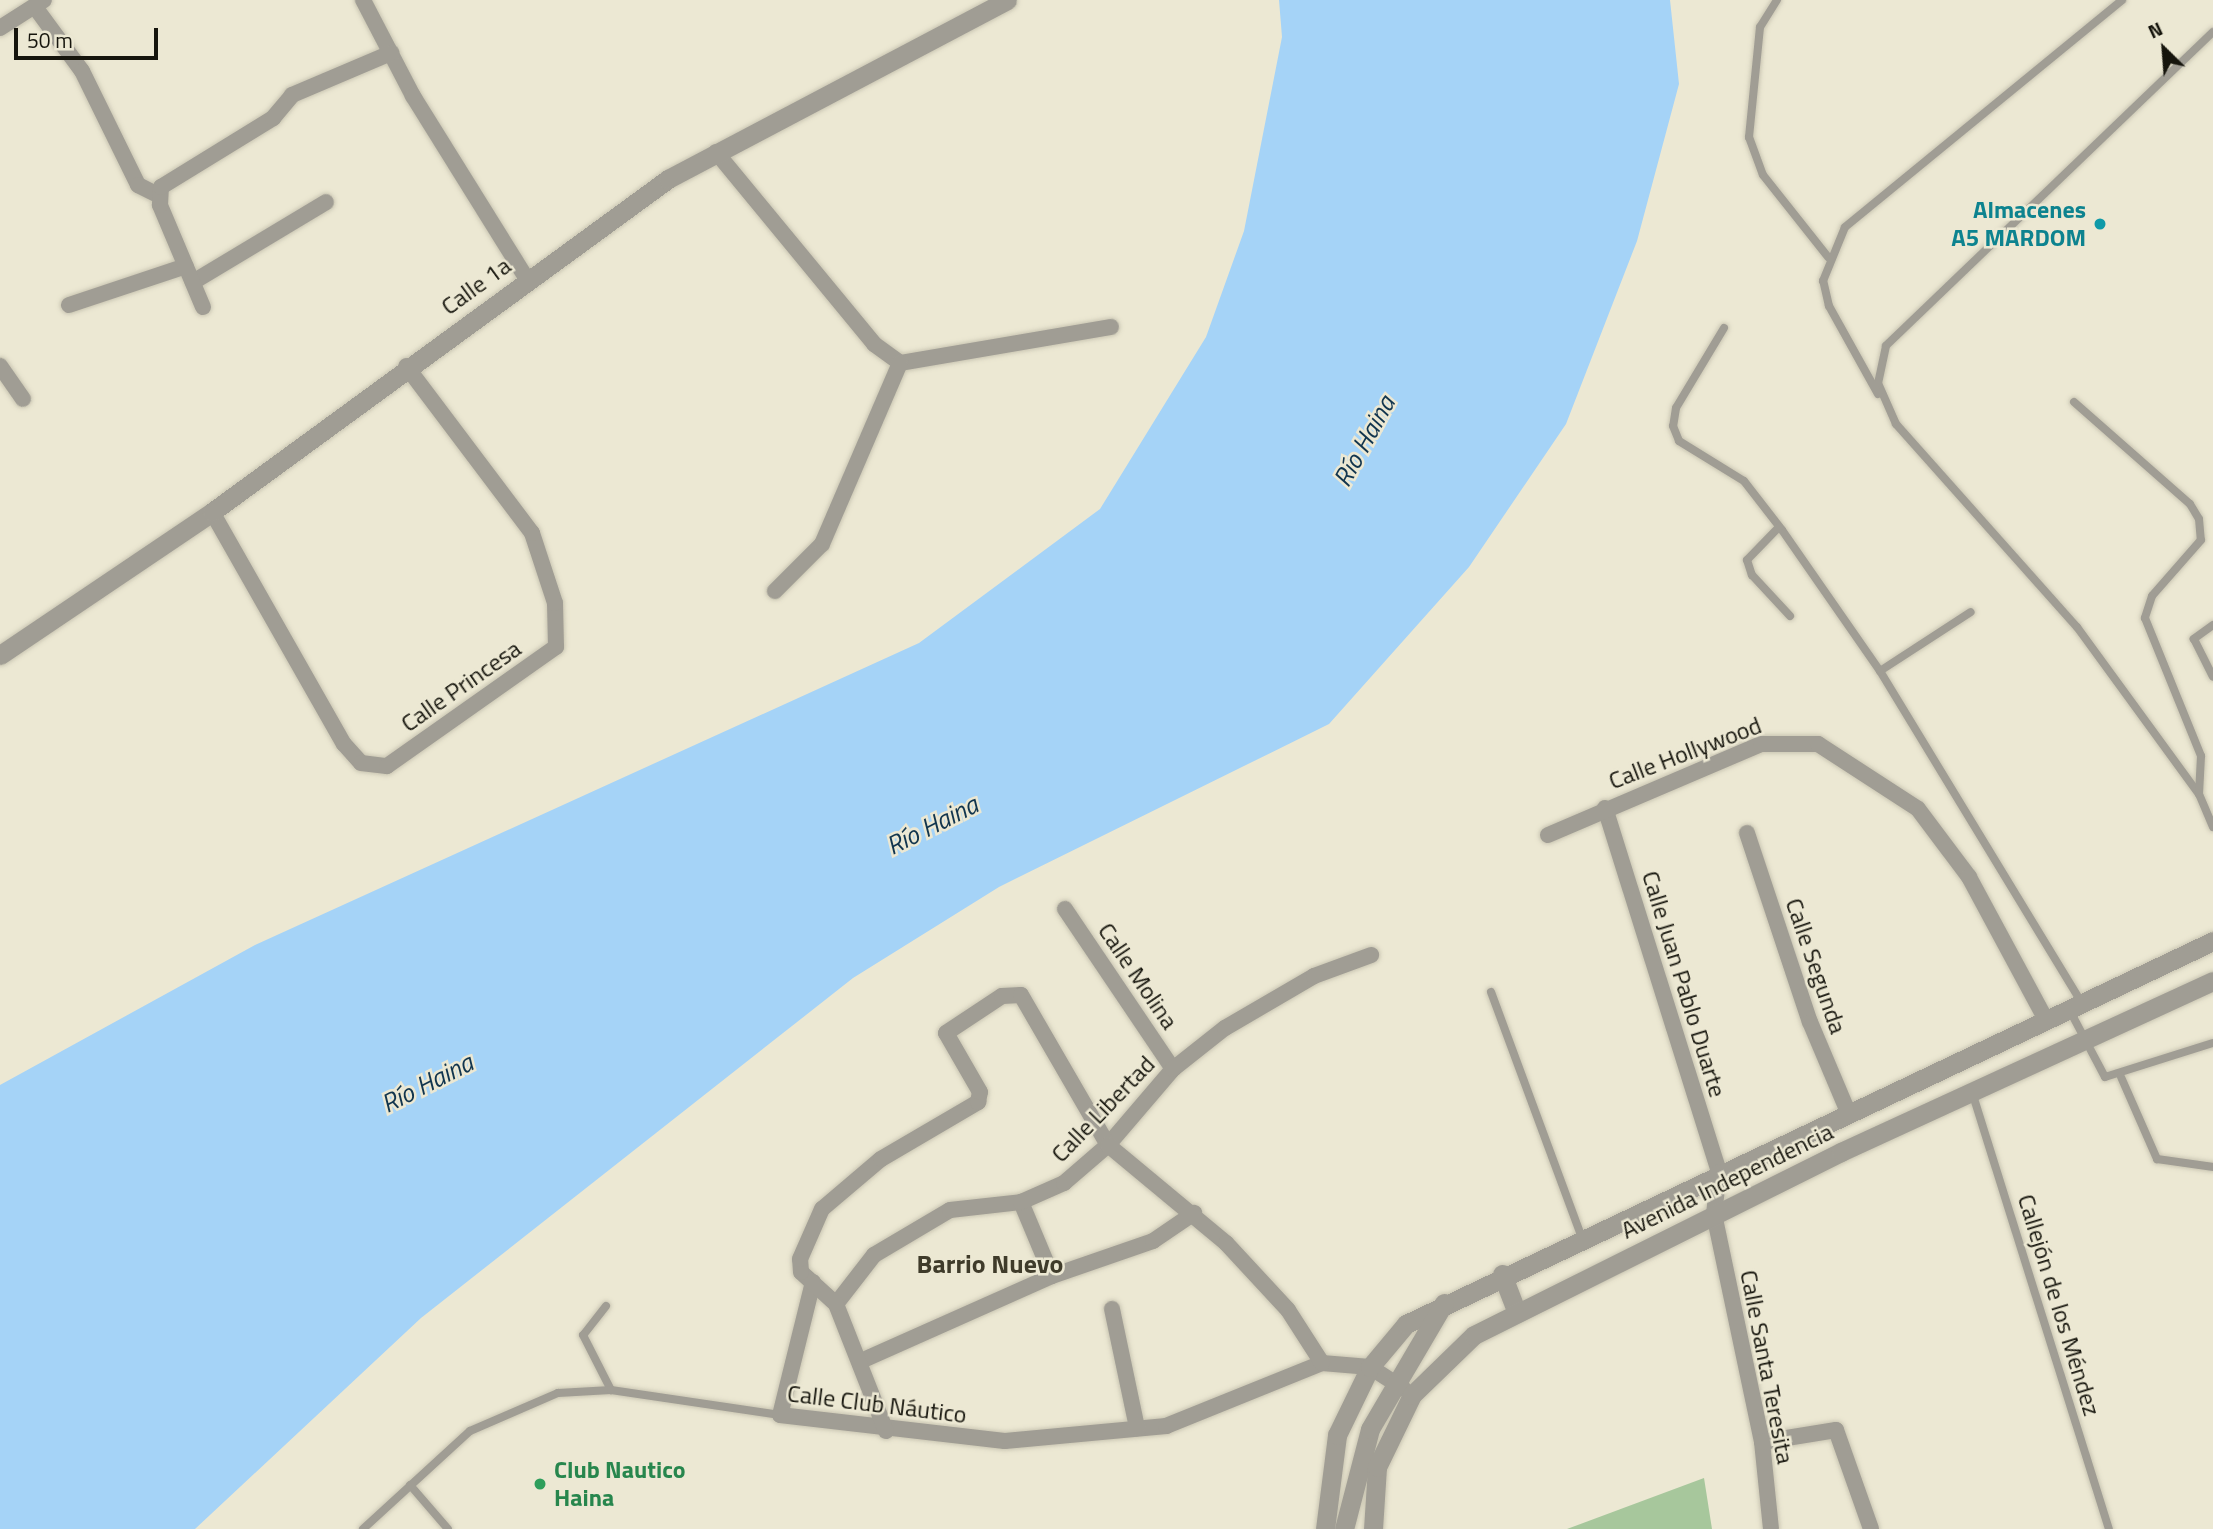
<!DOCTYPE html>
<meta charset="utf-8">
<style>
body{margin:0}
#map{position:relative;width:2213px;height:1529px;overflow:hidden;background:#ece8d3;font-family:"Titillium Web",sans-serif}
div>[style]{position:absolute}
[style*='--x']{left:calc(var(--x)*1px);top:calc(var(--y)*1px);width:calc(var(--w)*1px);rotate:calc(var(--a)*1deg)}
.green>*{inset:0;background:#a7c79c}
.water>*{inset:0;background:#a5d3f7}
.roads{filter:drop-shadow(0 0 2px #cac6b3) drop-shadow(0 0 2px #cac6b3)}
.service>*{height:8px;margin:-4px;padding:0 4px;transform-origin:4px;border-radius:4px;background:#a09d94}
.minor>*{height:16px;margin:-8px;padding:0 8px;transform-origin:8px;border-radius:8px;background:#a09d94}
.tertiary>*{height:19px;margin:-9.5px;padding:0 9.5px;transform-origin:9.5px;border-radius:9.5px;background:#a09d94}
.dots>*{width:19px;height:19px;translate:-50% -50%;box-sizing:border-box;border:4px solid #ece8d3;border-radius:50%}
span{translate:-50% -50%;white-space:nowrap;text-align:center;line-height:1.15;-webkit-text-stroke:5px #ece8d3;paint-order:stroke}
.culture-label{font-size:24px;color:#0d838f;font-weight:700}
.right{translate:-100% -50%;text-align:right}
.street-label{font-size:24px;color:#16150d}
.leisure-label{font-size:24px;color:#27864d;font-weight:700}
.left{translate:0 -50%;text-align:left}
.water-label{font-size:26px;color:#11354e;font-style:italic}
.neighbourhood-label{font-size:26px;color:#3f3b2a;font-weight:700}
.north{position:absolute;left:2129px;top:14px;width:70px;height:70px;-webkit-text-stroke:5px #ece8d3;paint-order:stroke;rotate:335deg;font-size:19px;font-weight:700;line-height:28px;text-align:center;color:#16150d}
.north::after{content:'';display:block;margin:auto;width:24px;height:32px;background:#16150d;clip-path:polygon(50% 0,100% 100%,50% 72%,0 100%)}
.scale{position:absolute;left:14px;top:28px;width:144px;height:32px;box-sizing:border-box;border:4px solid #16150d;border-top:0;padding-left:9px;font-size:21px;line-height:24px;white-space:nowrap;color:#16150d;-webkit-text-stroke:5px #ece8d3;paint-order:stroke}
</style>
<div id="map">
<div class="green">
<div style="clip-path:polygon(1704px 1478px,1712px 1529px,1567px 1529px)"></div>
</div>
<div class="water">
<div style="clip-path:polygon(1279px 0,1670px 0,1679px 84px,1637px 241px,1566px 424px,1469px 567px,1329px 724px,999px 887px,853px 978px,421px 1318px,195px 1529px,0 1529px,0 1085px,255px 945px,919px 643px,1100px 509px,1206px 337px,1244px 231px,1282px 37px)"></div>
</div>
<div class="roads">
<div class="service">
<div style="--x:1777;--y:0;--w:32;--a:122"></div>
<div style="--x:1760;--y:27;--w:111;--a:95.7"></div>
<div style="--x:1749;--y:137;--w:40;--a:69.8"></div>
<div style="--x:1763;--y:175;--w:105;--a:51.6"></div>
<div style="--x:2213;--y:32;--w:453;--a:136.2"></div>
<div style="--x:1886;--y:346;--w:38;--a:102"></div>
<div style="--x:1878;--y:383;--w:45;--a:66.3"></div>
<div style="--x:1896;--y:424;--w:272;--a:48.3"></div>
<div style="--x:2077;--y:627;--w:207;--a:53.9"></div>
<div style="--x:2199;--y:794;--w:36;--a:67"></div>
<div style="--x:1724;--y:328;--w:93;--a:121"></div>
<div style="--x:1676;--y:408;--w:18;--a:99"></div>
<div style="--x:1673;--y:426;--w:16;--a:68"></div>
<div style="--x:1679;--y:441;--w:76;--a:31.6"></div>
<div style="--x:1744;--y:481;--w:62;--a:52.2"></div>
<div style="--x:1782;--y:530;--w:172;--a:55.2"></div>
<div style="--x:1880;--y:671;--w:385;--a:58.7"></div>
<div style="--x:1878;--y:394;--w:101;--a:-119.1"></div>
<div style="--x:1829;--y:306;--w:26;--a:-103"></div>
<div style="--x:1823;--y:281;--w:58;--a:-67.8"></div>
<div style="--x:1845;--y:227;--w:358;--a:-39.3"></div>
<div style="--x:2074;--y:402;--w:154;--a:41.3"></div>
<div style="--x:2190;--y:504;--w:17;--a:59"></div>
<div style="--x:2199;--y:519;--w:21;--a:85"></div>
<div style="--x:2201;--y:540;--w:74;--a:131.2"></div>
<div style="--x:2152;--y:596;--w:23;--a:108"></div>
<div style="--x:2145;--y:618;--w:149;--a:67.9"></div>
<div style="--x:2201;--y:756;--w:38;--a:93"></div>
<div style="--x:1779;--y:527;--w:46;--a:134.1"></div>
<div style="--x:1747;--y:560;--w:16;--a:72"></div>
<div style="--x:1752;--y:575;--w:56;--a:47.2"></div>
<div style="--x:2213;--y:625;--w:24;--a:144"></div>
<div style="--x:2194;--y:639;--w:42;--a:63.4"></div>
<div style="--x:1880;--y:671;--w:108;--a:-33"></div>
<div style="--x:1491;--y:992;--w:262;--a:69.7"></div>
<div style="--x:2069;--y:1009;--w:77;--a:62.1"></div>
<div style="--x:2105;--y:1077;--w:113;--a:-17.5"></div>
<div style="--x:2121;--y:1077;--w:90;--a:66.3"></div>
<div style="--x:2157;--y:1159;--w:57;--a:8.1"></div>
<div style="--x:1972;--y:1092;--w:458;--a:72.6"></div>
<div style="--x:606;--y:1306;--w:37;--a:128"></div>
<div style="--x:583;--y:1335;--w:62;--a:63"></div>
<div style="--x:410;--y:1485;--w:58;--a:49.2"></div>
<div style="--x:363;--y:1529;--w:145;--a:-42.5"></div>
<div style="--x:470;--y:1431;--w:96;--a:-23.4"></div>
<div style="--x:558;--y:1393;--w:53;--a:-3.2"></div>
<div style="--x:611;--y:1390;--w:171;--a:8.4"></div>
</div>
<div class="minor">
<div style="--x:363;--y:0;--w:108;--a:62.5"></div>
<div style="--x:413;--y:96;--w:216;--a:58.1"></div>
<div style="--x:35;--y:7;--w:79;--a:53.7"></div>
<div style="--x:82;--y:71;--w:127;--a:63.8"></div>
<div style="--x:138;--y:185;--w:22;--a:27"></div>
<div style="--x:0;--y:28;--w:52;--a:-32.5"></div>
<div style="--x:716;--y:152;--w:249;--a:50.5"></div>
<div style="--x:874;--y:344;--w:32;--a:36"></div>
<div style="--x:900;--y:363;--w:214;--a:-9.7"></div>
<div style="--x:193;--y:282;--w:155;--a:-31"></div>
<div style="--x:69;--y:305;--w:123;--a:-18.4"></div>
<div style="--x:203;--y:307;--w:111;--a:-112.9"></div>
<div style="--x:160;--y:205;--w:18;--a:-87"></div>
<div style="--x:161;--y:187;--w:132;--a:-31.6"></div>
<div style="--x:273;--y:118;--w:30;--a:-50"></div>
<div style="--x:292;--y:95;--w:108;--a:-23"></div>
<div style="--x:0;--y:366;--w:40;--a:55.1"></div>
<div style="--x:212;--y:512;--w:267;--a:60.4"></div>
<div style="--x:344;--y:744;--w:25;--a:48"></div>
<div style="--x:361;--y:763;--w:26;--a:7"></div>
<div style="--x:387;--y:766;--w:207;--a:-35.2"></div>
<div style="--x:556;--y:647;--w:44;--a:-91.3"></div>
<div style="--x:555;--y:603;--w:74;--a:-108.2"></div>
<div style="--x:532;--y:533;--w:209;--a:-127"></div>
<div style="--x:775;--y:591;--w:66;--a:-45"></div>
<div style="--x:822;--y:544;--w:197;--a:-66.7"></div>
<div style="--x:1605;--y:808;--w:381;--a:72.6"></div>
<div style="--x:1719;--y:1172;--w:42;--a:96.8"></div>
<div style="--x:1714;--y:1214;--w:233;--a:78.1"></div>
<div style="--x:1762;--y:1442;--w:87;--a:84.1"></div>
<div style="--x:1747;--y:833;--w:199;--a:71.6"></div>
<div style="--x:1810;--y:1022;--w:98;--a:67.1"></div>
<div style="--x:1548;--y:835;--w:232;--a:-23.1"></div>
<div style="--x:1761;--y:744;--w:57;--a:0"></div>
<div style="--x:1818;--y:744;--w:119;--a:33"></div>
<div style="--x:1918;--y:809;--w:85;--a:53.1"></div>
<div style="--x:1969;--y:877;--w:158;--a:61.7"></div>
<div style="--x:1065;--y:909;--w:193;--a:56"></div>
<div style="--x:1021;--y:1202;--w:80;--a:67.3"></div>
<div style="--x:813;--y:1282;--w:137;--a:103.9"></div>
<div style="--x:780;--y:1415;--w:226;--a:6.6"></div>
<div style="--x:1005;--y:1441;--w:162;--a:-5.3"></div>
<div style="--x:1166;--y:1426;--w:168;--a:-22"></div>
<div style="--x:1322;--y:1363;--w:48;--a:4.8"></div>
<div style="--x:1370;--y:1367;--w:40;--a:32.9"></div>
<div style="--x:836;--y:1304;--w:62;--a:-52.2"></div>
<div style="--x:874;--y:1255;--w:88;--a:-30.6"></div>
<div style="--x:950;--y:1210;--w:71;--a:-6.4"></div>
<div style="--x:1021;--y:1202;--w:47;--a:-23.8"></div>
<div style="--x:1064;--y:1183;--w:58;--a:-40.8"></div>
<div style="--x:1108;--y:1145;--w:100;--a:-49.5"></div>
<div style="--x:1173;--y:1069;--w:66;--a:-38.3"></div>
<div style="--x:1225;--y:1028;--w:103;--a:-30.3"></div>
<div style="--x:1314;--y:976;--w:61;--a:-20.2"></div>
<div style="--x:1112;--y:1309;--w:122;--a:78.1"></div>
<div style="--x:861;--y:1361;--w:209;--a:-24"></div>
<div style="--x:1052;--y:1276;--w:107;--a:-19.1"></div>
<div style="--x:1153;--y:1241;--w:50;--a:-34.3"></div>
<div style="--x:886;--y:1431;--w:136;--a:-111.5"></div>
<div style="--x:836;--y:1304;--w:47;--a:-137.6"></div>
<div style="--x:801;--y:1272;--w:13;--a:-94"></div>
<div style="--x:800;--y:1259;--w:55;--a:-66.3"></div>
<div style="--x:822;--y:1209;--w:77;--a:-40.3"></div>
<div style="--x:881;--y:1159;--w:113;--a:-30.4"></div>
<div style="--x:978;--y:1102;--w:10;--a:-79"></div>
<div style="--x:980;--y:1092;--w:68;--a:-120"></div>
<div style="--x:946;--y:1033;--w:67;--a:-33.5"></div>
<div style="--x:1002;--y:996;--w:19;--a:-3"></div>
<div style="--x:1021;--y:995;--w:173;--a:59.9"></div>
<div style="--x:1108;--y:1145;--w:153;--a:39.7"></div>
<div style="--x:1226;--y:1243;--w:91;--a:47.2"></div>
<div style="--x:1288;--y:1310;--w:63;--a:57.3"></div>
<div style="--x:1762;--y:1442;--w:75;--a:-9.2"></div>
<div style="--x:1836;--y:1430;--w:105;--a:70.5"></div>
</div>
<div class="tertiary">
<div style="--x:0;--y:655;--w:256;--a:-34"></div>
<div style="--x:212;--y:512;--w:565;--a:-36.14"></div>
<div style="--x:668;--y:179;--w:383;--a:-27.8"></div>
<div style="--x:1502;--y:1274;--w:39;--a:69"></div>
<div style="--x:1325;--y:1529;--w:95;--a:-82.7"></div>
<div style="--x:1337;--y:1435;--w:76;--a:-64.1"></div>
<div style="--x:1370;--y:1367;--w:56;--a:-50.1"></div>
<div style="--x:1406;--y:1324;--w:893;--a:-25.39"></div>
<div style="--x:1344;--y:1529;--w:103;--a:-75.4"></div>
<div style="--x:1370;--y:1429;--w:146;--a:-59.6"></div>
<div style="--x:1373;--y:1529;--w:62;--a:-86.3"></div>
<div style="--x:1377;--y:1467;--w:80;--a:-64.1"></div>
<div style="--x:1412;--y:1395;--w:86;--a:-44.1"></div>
<div style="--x:1474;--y:1335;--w:410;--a:-26.5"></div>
<div style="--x:1841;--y:1152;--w:409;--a:-24.7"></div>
</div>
</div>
<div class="dots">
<div style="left:2100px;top:224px;background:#0f9aa8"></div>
<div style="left:540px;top:1484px;background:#2e9e5b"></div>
</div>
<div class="culture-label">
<span class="right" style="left:2086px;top:224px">Almacenes<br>A5 MARDOM</span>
</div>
<div class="street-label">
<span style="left:476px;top:286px;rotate:-36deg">Calle 1a</span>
<span style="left:461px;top:686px;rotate:-35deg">Calle Princesa</span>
<span style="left:1685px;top:753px;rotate:-21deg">Calle Hollywood</span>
<span style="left:1816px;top:966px;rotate:71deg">Calle Segunda</span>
<span style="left:1138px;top:976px;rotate:56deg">Calle Molina</span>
<span style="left:1684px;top:984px;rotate:73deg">Calle Juan Pablo Duarte</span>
<span style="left:1103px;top:1109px;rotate:-46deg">Calle Libertad</span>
<span style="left:1727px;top:1181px;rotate:-26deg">Avenida Independencia</span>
<span style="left:2059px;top:1305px;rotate:73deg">Callejón de los Méndez</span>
<span style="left:1767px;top:1367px;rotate:79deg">Calle Santa Teresita</span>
<span style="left:877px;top:1404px;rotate:7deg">Calle Club Náutico</span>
</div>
<div class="leisure-label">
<span class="left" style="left:554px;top:1484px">Club Nautico<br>Haina</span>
</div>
<div class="water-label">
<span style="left:1364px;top:441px;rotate:-61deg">Río Haina</span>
<span style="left:932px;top:825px;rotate:-27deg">Río Haina</span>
<span style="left:427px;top:1083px;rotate:-27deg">Río Haina</span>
</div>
<div class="neighbourhood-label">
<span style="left:990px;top:1264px">Barrio Nuevo</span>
</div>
<div class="north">N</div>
<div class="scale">50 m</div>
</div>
